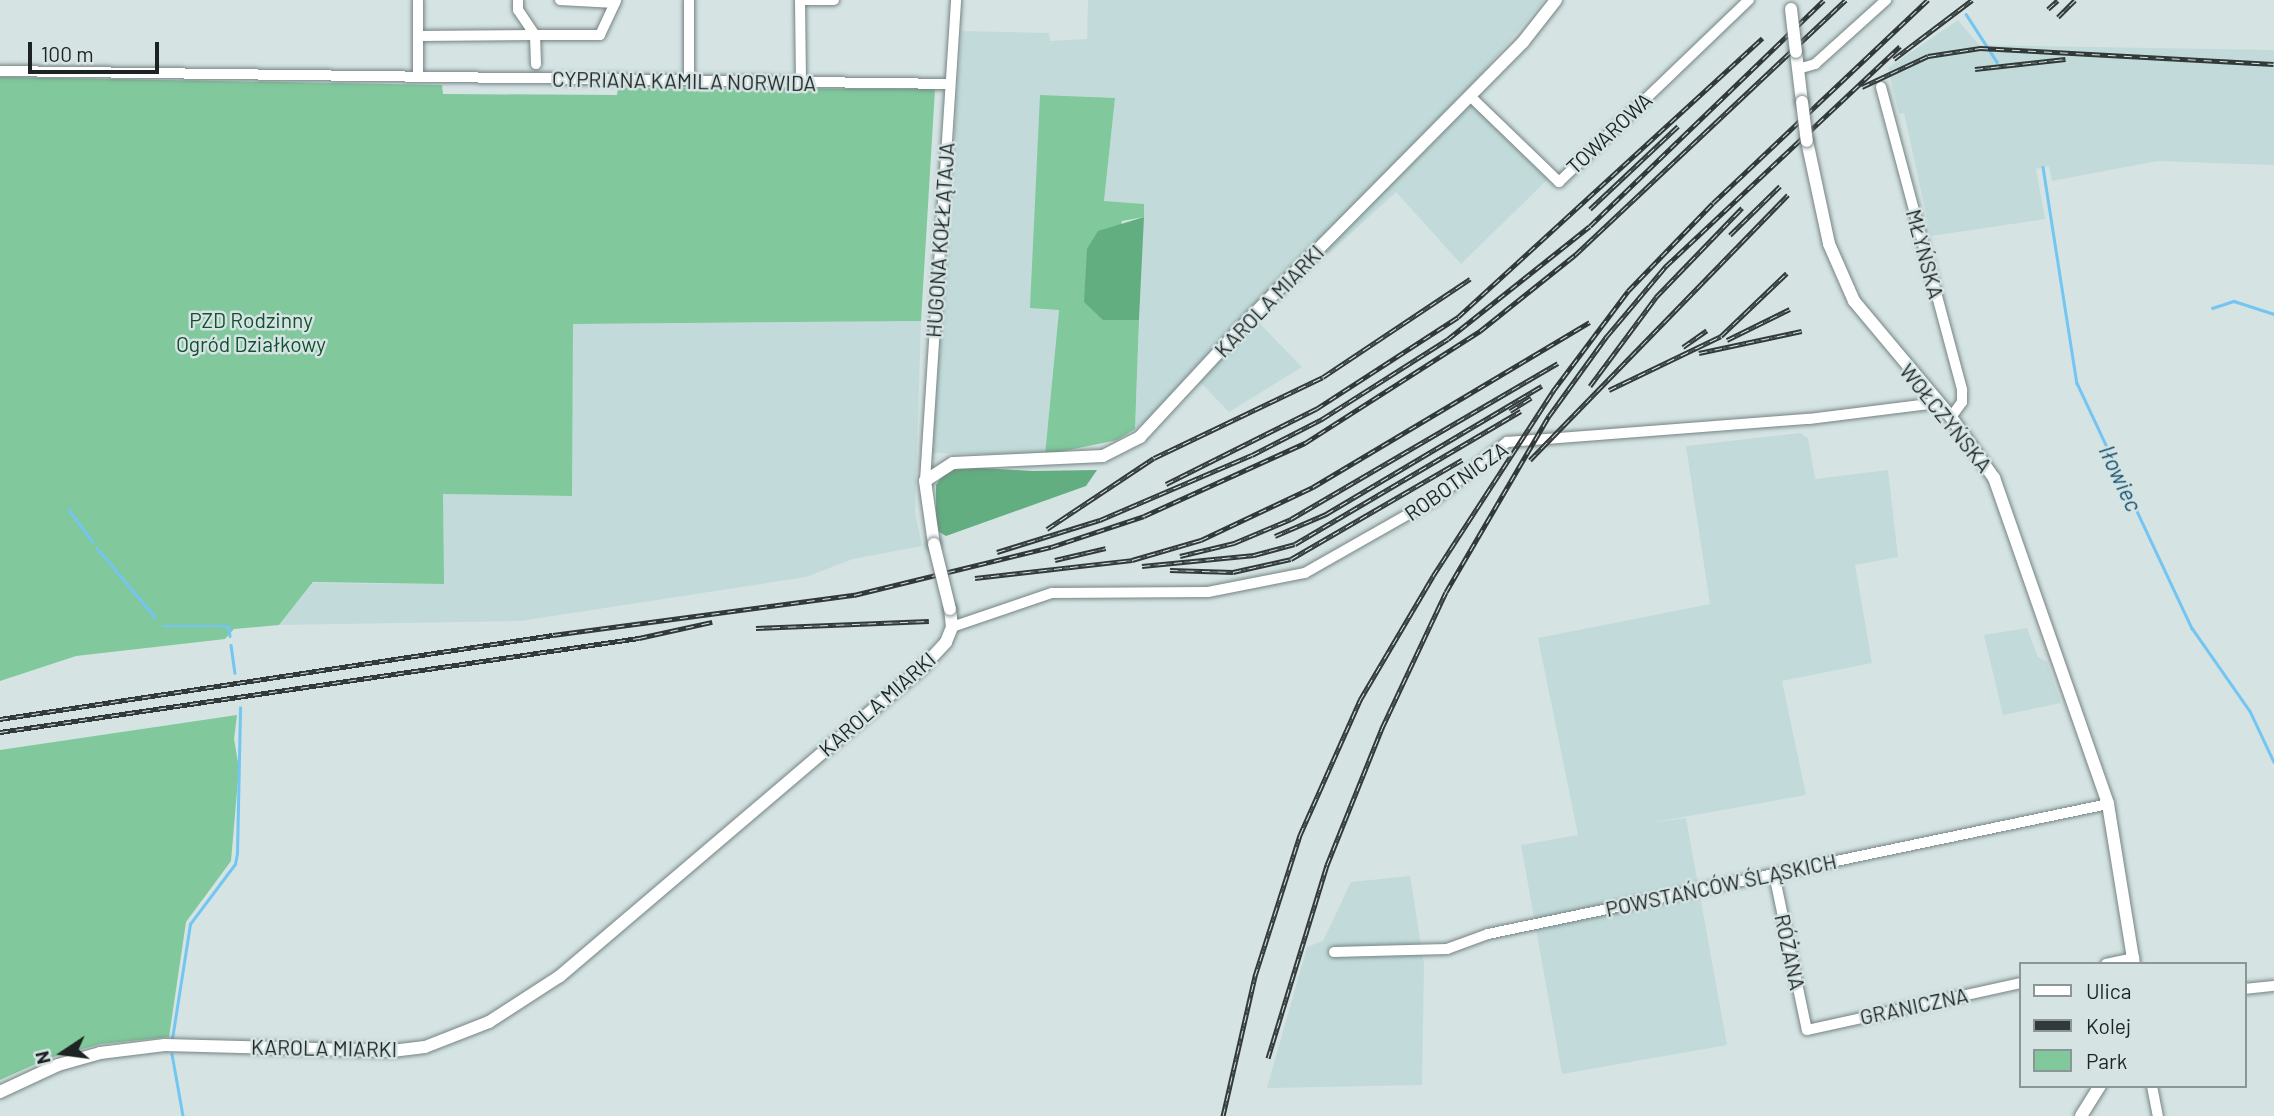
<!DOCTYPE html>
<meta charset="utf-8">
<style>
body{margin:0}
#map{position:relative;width:2274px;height:1116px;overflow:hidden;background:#d5e3e3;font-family:Barlow,sans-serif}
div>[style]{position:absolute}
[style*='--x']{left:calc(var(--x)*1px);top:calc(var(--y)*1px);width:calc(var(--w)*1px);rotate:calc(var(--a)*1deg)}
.built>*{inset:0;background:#c2dbda}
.green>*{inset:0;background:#81c89c}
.forest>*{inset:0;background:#62ae81}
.stream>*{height:2.5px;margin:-1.25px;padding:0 1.25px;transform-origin:1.25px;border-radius:1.25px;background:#73c5f2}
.roads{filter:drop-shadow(0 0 2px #758383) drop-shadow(0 0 2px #758383)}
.minor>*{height:10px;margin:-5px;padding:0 5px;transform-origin:5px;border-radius:5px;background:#fff}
.tertiary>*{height:12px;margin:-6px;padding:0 6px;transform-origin:6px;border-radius:6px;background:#fff}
.rail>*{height:5px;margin-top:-2.5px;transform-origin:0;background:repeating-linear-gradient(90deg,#d5e3e3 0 8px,#323939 0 16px);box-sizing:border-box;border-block:2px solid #323939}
.bridges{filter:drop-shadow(0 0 2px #758383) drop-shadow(0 0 2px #758383)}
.tertiary-bridge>*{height:12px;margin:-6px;padding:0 6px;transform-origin:6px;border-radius:6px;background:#fff}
span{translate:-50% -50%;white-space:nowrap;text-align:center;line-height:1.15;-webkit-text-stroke:5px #d5e3e3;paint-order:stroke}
.street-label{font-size:21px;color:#1d2323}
.park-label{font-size:21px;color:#154f31}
.water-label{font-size:23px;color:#125271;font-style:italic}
.legend{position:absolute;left:2019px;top:962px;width:228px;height:126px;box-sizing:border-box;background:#d5e3e3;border:2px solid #8b9696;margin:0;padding:9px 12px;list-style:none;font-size:21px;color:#1d2323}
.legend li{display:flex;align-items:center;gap:14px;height:35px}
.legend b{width:35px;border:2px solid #8b9696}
.north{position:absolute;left:28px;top:1018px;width:70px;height:70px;-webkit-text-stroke:5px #d5e3e3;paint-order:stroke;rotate:257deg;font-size:19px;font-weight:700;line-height:28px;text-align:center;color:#1d2323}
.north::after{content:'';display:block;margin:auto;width:24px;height:32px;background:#1d2323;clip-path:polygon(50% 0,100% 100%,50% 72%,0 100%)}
.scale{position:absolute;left:28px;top:42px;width:131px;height:32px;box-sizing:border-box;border:4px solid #1d2323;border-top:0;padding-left:9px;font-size:21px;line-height:24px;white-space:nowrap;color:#1d2323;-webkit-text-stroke:5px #d5e3e3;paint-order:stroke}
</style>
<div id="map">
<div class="built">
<div style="clip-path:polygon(1088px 0,1544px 0,1466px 92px,1549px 178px,1461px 264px,1396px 192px,1256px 320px,1302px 367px,1229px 412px,1200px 382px,1135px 429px,1144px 204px,1104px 201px,1115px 98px,1031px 308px,1059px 309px,1045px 455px,932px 453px,962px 31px,1049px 33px,1050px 41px,1087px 39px)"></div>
<div style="clip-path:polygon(1958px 20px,1979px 45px,2274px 50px,2274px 165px,2157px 161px,2052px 181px,2049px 166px,2036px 169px,2045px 219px,1931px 236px,1904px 113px,1899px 114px,1888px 68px)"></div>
<div style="clip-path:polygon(921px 321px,915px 512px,922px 546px,853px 559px,806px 577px,520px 621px,279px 625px,313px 583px,443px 584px,443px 494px,571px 496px,573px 324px)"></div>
<div style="clip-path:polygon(1800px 433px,1808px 438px,1815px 479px,1888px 470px,1898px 557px,1855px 565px,1872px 663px,1782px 681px,1806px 795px,1650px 823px,1686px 818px,1727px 1045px,1562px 1074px,1521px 845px,1578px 835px,1538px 638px,1710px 604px,1686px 446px)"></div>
<div style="clip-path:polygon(2027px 628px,2038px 657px,2047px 662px,2061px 703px,2003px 715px,1984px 635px)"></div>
<div style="clip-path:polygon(1410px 876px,1424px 964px,1422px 1085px,1267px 1088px,1307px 947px,1323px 941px,1351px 882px)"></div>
</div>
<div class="green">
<div style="clip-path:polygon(0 77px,442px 85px,443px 94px,617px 95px,618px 88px,935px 89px,921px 321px,573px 324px,572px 496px,443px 494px,444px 584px,313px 582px,279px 625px,234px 629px,225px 639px,76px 656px,0 681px)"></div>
<div style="clip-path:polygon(1040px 95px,1115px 98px,1104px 201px,1144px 204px,1144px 217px,1122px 221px,1103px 320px,1139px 320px,1135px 429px,1117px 440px,1045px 455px,1059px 310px,1030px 308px)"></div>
<div style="clip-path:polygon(237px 715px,234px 739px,239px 768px,231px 861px,186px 922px,169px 1037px,101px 1044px,49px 1058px,0 1080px,0 750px)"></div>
</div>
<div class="forest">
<div style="clip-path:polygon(1144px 217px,1139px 320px,1103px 320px,1084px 302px,1087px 249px,1098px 231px)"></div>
<div style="clip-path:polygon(965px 467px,1032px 471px,1097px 470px,1086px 486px,946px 536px,936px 530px,936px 485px,945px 472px)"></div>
</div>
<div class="stream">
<div style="--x:1966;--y:14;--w:57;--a:57.1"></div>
<div style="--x:2043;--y:167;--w:219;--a:81.1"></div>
<div style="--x:2077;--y:383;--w:271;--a:64.9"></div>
<div style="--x:2192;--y:628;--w:101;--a:55.1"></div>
<div style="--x:2250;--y:711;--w:56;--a:64.8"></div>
<div style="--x:2212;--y:308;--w:23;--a:-18"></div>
<div style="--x:2234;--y:301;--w:42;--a:18"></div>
<div style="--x:69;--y:510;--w:39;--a:53"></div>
<div style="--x:97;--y:548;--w:90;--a:50"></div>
<div style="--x:163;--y:626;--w:60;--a:0"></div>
<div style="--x:223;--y:626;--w:6;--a:9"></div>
<div style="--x:229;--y:627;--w:9;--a:84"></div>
<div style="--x:231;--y:645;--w:28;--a:82"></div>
<div style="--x:172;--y:1039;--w:116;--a:-81.1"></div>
<div style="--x:190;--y:924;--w:75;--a:-53.1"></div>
<div style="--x:235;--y:864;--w:10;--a:-79"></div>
<div style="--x:237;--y:854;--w:146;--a:-88.8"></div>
<div style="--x:172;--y:1054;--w:63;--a:79.9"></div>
</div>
<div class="roads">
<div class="minor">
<div style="--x:560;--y:0;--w:55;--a:3.1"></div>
<div style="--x:418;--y:36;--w:117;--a:-0.5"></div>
<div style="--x:535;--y:35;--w:30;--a:-124"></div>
<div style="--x:518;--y:10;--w:10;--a:-90"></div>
<div style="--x:536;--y:64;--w:29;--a:-92"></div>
<div style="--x:535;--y:35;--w:65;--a:0"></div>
<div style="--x:600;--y:35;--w:38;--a:-65"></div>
<div style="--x:1798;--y:69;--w:18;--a:-16"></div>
<div style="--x:1815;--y:64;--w:96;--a:-42"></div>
<div style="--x:0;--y:71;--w:950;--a:0.78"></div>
<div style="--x:418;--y:77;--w:77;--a:-90"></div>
<div style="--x:689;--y:81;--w:81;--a:-90"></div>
<div style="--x:801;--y:82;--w:82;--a:-90.7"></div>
<div style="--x:800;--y:0;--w:34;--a:0"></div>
<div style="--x:1881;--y:87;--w:314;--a:75"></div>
<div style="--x:1962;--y:390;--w:12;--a:90"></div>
<div style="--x:1962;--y:402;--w:19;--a:126"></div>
<div style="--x:1470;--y:96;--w:124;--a:44"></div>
<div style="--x:1559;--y:182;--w:263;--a:-43.8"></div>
<div style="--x:925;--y:481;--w:482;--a:-86.3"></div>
<div style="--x:952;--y:627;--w:106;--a:-18.8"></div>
<div style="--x:1052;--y:593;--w:156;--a:-0.4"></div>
<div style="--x:1208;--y:592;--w:99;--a:-11.1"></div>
<div style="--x:1305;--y:573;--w:150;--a:-29.6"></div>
<div style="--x:1435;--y:499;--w:92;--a:-38.4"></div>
<div style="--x:1507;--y:442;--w:303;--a:-4.4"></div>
<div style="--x:1809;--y:419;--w:129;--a:-7.1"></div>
<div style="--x:1774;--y:874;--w:159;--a:78.1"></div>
<div style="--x:1807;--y:1030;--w:218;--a:-12.4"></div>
<div style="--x:1334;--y:952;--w:113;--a:-1.5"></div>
<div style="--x:1447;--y:949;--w:44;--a:-20.1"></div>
<div style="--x:1488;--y:934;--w:633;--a:-11.84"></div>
<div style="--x:2106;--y:964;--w:29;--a:-12"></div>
<div style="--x:2244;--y:989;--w:30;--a:-6"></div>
<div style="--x:2152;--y:1086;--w:31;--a:79"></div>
</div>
<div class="tertiary">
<div style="--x:1796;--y:52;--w:50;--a:83.2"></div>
<div style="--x:1807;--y:141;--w:105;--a:77.9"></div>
<div style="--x:1829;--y:244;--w:62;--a:66.3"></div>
<div style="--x:1854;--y:301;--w:151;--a:50.1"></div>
<div style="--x:1951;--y:417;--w:75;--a:54.8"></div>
<div style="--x:1994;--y:478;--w:345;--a:70.7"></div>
<div style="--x:2108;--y:804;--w:162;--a:80.8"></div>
<div style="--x:934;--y:544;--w:64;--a:-98.1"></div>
<div style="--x:925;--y:481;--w:33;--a:-33"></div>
<div style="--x:953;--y:463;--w:150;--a:-2.7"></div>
<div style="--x:1103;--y:456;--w:42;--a:-27.2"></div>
<div style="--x:1140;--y:437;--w:166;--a:-47.2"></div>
<div style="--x:1253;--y:315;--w:384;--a:-45.3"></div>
<div style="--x:1523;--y:42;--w:53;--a:-51.8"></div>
<div style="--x:0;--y:1092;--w:64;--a:-25"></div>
<div style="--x:58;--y:1065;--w:44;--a:-15.9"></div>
<div style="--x:100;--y:1053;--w:65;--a:-7"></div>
<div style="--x:165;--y:1045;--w:227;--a:1.5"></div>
<div style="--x:392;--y:1051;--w:33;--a:-7"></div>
<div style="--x:425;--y:1047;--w:69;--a:-21.3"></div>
<div style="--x:489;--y:1022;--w:85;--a:-32.9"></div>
<div style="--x:560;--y:976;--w:475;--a:-40.4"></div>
<div style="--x:922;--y:668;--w:35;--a:-47"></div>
<div style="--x:946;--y:642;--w:16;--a:-68"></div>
<div style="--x:952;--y:627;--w:18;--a:-96"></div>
<div style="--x:2081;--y:1116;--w:36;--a:-58"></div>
</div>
</div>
<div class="rail">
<div style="--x:2048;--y:9;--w:13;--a:-42"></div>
<div style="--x:2058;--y:17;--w:24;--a:-45"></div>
<div style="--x:1894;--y:59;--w:98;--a:-37.1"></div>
<div style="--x:1975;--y:69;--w:91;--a:-6.3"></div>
<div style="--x:1862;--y:87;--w:73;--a:-25.2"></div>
<div style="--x:1928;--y:56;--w:53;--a:-8.7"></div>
<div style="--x:1980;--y:48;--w:294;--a:3.1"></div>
<div style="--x:1590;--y:209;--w:121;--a:-43.3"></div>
<div style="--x:1730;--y:235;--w:70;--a:-44.4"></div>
<div style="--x:1727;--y:340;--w:70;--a:-26.2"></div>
<div style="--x:1683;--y:347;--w:29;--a:-35"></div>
<div style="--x:1699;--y:353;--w:105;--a:-12.1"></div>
<div style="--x:1590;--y:386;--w:111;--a:-53.4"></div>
<div style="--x:1656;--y:297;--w:124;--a:-46"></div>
<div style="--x:1609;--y:390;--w:124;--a:-25.7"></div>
<div style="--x:1721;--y:336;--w:91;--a:-43.7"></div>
<div style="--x:1510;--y:411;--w:25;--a:-32"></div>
<div style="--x:1530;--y:460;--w:370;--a:-45.8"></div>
<div style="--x:1166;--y:484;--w:168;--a:-26.6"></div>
<div style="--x:1316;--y:409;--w:169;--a:-32.9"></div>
<div style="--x:1458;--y:317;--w:413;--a:-42.5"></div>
<div style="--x:1047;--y:529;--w:128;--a:-33.6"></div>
<div style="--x:1154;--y:458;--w:187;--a:-25.6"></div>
<div style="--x:1323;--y:377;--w:177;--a:-33.7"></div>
<div style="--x:1275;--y:536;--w:56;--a:-23.3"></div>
<div style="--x:1326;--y:514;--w:251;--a:-30.7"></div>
<div style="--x:997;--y:552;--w:108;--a:-17.3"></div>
<div style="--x:1100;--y:520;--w:165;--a:-23.2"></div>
<div style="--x:1252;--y:455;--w:79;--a:-27.2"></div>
<div style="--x:1322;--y:419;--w:149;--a:-32.4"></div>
<div style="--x:1448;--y:339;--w:181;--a:-38.5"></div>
<div style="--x:1590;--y:226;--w:325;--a:-44"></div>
<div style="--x:1180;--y:556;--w:56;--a:-13.5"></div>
<div style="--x:1234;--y:543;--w:62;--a:-22.8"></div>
<div style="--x:1291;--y:519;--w:309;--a:-30.3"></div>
<div style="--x:1055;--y:560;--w:52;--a:-13.2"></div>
<div style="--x:1142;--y:566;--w:113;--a:-5.6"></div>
<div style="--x:1254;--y:555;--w:42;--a:-15"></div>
<div style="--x:1295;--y:544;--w:262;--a:-30.5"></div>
<div style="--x:1170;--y:570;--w:63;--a:1.8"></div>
<div style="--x:1233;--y:572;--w:59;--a:-12.6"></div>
<div style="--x:1291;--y:559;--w:198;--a:-30.1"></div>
<div style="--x:975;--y:578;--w:158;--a:-6.5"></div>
<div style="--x:1132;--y:560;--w:72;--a:-16.2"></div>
<div style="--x:1201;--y:540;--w:124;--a:-25.3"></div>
<div style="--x:1313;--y:487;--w:322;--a:-30.8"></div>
<div style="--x:756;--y:628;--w:173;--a:-2.3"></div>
<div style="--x:0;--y:719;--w:559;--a:-8.64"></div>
<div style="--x:553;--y:635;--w:304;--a:-7.6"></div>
<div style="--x:854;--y:595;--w:203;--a:-13.7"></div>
<div style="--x:1051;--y:547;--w:98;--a:-18.4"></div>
<div style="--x:1144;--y:516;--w:177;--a:-24.4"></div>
<div style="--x:1305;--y:443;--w:208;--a:-32.6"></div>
<div style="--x:1480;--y:331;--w:122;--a:-38.7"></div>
<div style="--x:1575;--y:255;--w:372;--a:-43.3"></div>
<div style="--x:0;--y:732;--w:646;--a:-8.37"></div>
<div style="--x:639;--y:638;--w:75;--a:-12.4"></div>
<div style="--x:1268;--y:1058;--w:202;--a:-73"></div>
<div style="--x:1327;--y:865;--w:148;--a:-68.1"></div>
<div style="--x:1382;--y:728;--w:150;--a:-64.8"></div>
<div style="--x:1446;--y:592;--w:204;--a:-59.7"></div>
<div style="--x:1549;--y:416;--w:99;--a:-54.1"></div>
<div style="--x:1607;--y:336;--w:92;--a:-49.9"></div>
<div style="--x:1666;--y:266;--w:321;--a:-43.2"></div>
<div style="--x:1223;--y:1116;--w:144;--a:-77.1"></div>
<div style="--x:1255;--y:976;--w:148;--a:-72.3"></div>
<div style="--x:1300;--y:835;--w:148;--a:-66"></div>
<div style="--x:1360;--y:700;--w:144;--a:-59.5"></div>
<div style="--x:1433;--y:576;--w:221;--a:-57"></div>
<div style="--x:1553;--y:391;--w:125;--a:-53.1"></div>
<div style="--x:1628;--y:291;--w:122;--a:-46"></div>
<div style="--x:1713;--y:203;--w:296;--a:-43.4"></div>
</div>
<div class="bridges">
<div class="tertiary-bridge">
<div style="--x:1791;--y:9;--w:43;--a:83.4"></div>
<div style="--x:1802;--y:102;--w:39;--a:83"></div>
<div style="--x:934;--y:544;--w:67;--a:76.2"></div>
</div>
</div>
<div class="street-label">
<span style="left:684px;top:81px;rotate:1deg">CYPRIANA KAMILA NORWIDA</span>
<span style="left:1609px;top:133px;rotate:-43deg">TOWAROWA</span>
<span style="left:940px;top:240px;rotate:-86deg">HUGONA KOŁŁĄTAJA</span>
<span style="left:1925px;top:254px;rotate:75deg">MŁYŃSKA</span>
<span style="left:1269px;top:301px;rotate:-46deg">KAROLA MIARKI</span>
<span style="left:1946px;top:418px;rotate:51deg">WOŁCZYŃSKA</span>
<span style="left:1456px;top:481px;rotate:-35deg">ROBOTNICZA</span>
<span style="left:877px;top:704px;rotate:-41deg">KAROLA MIARKI</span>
<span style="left:1721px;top:885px;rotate:-12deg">POWSTAŃCÓW ŚLĄSKICH</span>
<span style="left:1790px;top:952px;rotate:78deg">RÓŻANA</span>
<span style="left:1914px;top:1006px;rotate:-12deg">GRANICZNA</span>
<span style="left:324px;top:1048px;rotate:1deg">KAROLA MIARKI</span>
</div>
<div class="park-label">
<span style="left:251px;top:332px">PZD Rodzinny<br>Ogród Działkowy</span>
</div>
<div class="water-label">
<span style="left:2121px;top:478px;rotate:65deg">Iłowiec</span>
</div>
<ul class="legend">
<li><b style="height:9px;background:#fff"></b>Ulica</li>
<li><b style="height:9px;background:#323939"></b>Kolej</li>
<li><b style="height:19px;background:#81c89c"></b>Park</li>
</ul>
<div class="north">N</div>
<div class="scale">100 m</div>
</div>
